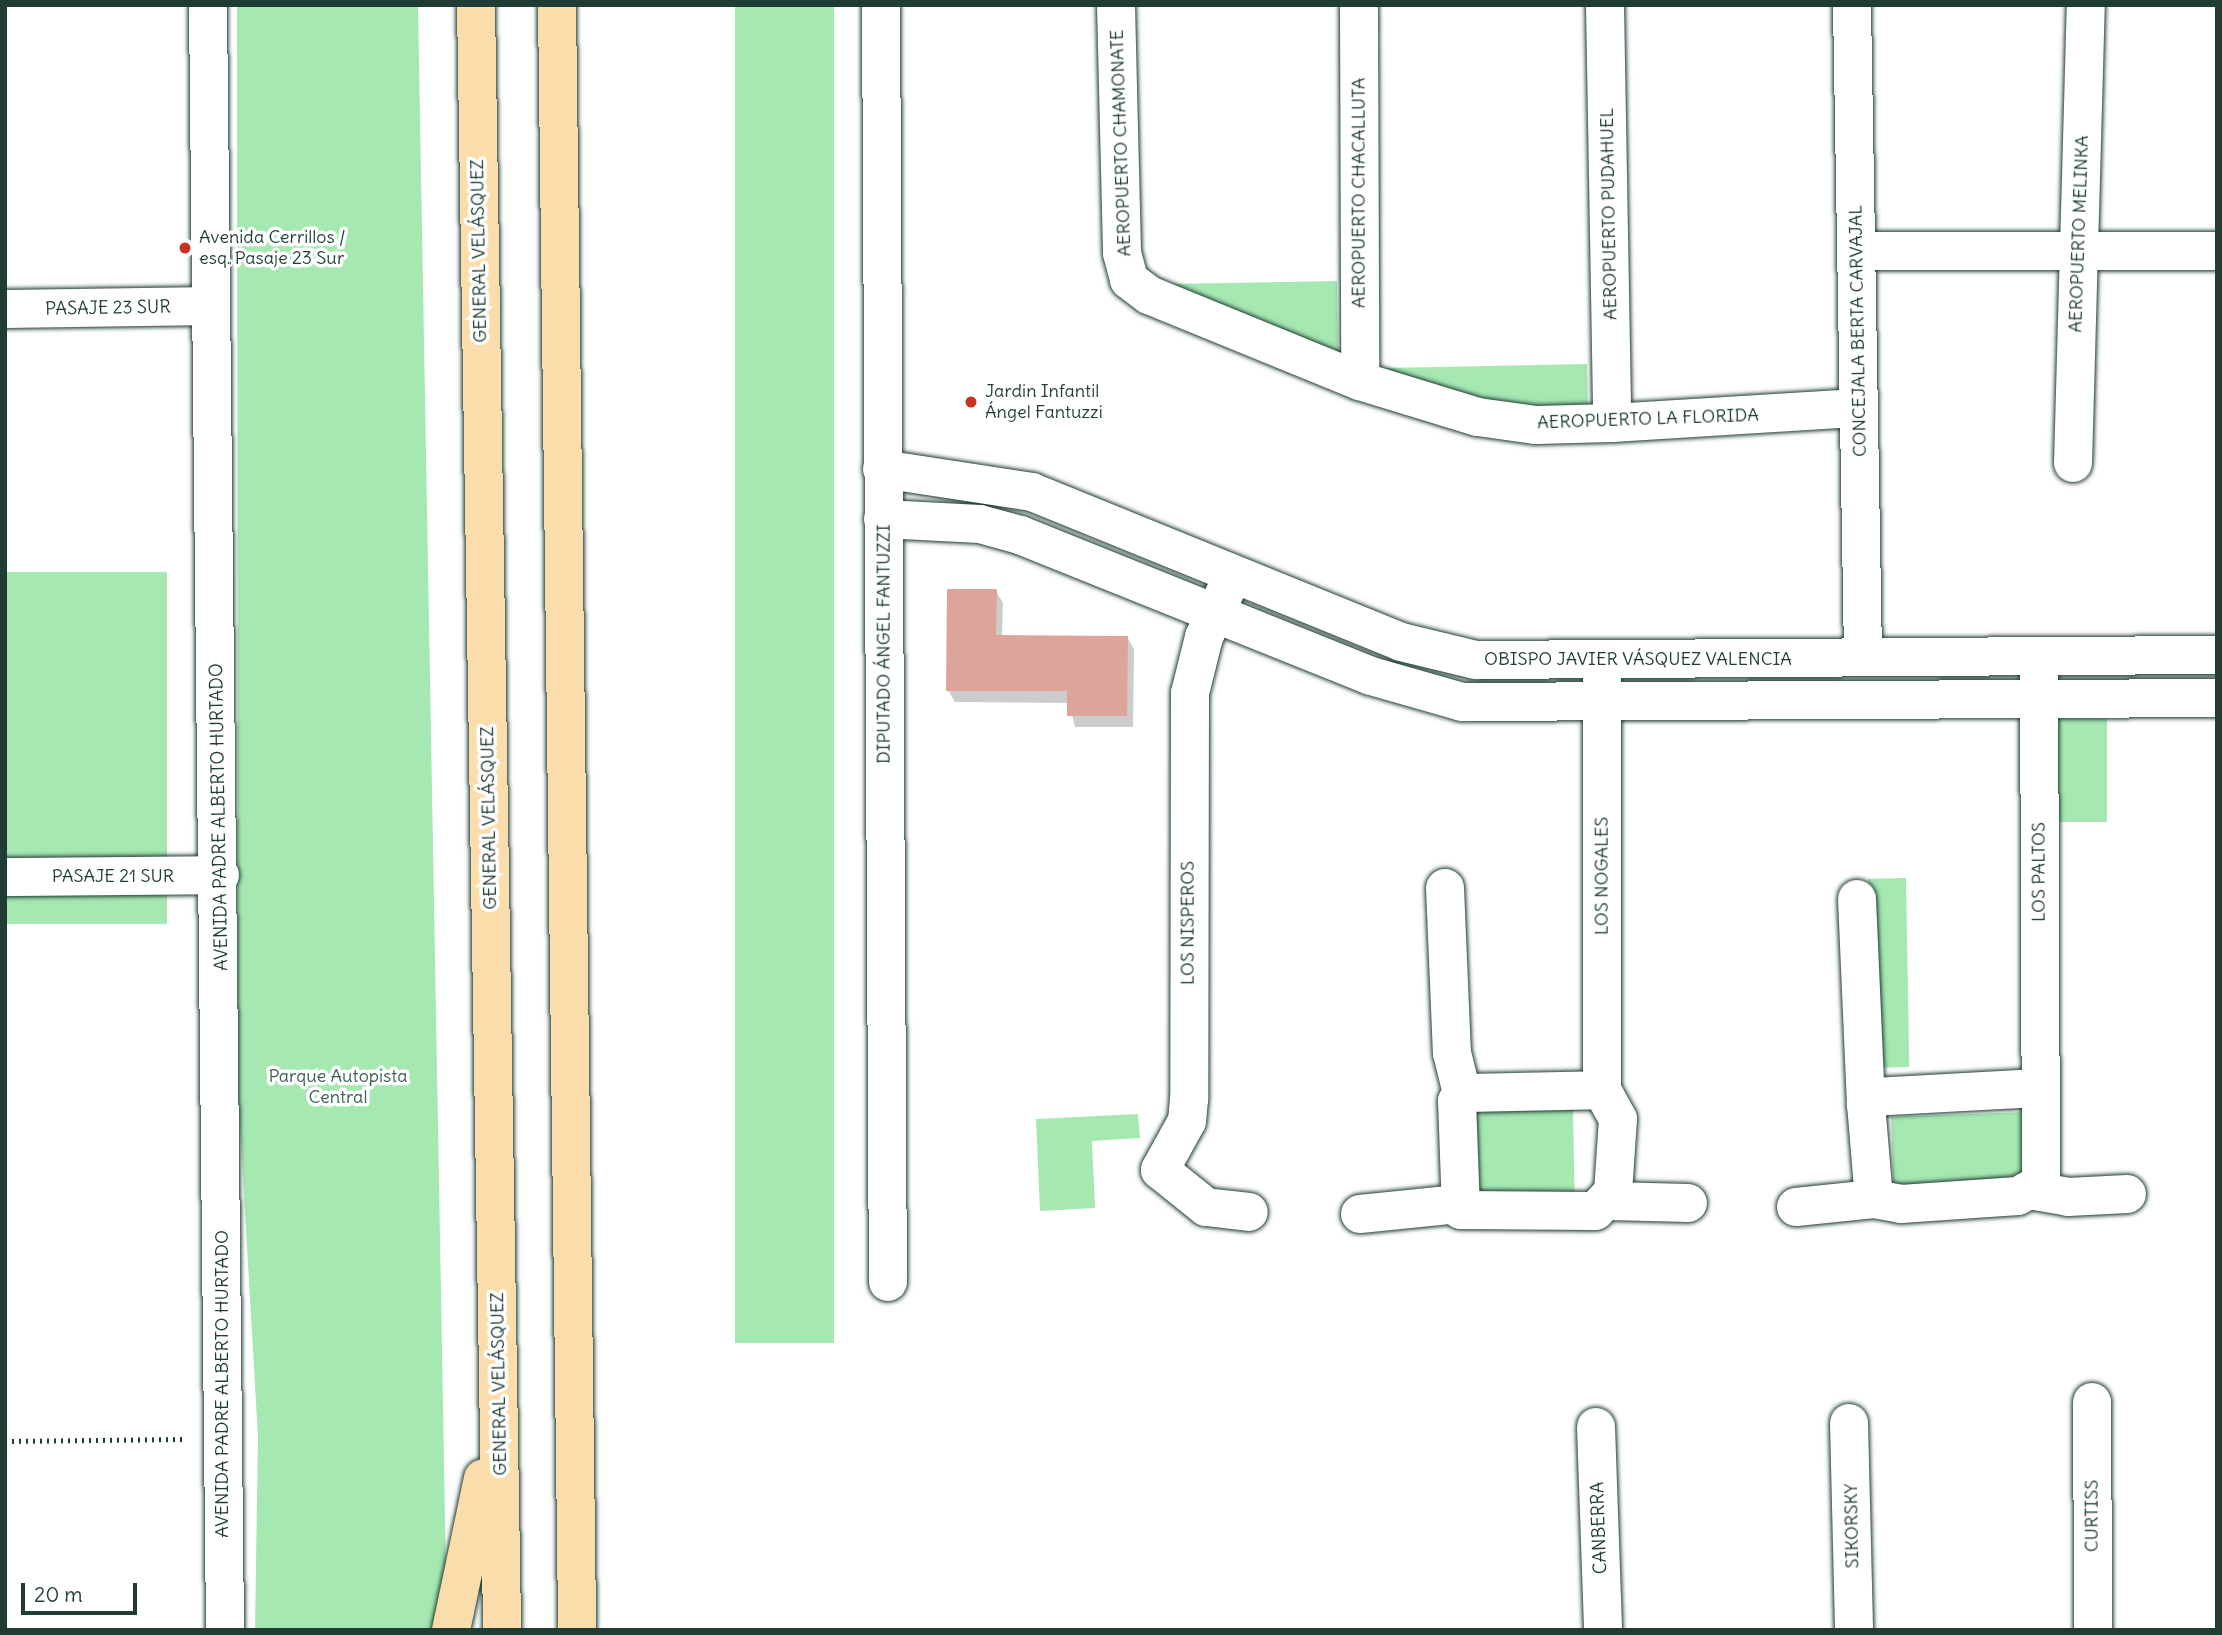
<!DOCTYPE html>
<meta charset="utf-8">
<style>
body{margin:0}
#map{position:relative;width:2222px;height:1635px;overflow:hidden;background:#fff;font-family:Delius,sans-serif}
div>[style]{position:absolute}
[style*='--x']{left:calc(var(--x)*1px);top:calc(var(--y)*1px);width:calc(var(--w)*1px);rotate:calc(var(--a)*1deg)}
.green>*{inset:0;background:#a5e8b2;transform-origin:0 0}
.shadow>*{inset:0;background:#0003}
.building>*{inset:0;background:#dda49a}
.path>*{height:4.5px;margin-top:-2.25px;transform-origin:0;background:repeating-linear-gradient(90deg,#1f3d34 0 2px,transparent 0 7px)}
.roads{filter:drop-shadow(0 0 2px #1f3d34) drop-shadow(0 0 2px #1f3d34)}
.minor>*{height:38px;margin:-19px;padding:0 19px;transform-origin:19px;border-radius:19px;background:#fff}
.highway>*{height:38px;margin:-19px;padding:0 19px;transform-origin:19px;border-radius:19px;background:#faddab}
.dots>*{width:19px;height:19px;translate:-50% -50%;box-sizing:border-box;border:4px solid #fff;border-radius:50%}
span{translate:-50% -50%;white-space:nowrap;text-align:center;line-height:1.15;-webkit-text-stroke:7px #fff;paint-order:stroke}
.street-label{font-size:18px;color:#1f3d34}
.poi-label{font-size:18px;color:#1f3d34}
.left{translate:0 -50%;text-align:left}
.park-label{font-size:18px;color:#3a5f4d}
.frame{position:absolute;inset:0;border:7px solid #1f3d34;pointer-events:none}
.scale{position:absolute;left:21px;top:1583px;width:116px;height:32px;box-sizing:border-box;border:4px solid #1f3d34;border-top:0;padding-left:9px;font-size:21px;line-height:24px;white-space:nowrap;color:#1f3d34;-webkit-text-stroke:5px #fff;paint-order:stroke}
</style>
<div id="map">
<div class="green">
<div style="clip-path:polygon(237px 5px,418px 5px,447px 1630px,255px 1630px,258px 1437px,238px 1091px)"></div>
<div style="left:735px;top:5px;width:99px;height:1338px"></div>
<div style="clip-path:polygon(1337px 281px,1338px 356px,1165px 284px)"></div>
<div style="clip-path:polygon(1587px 364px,1588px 409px,1489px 411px,1384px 368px)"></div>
<div style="left:5px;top:572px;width:162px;height:352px"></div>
<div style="left:2056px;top:719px;width:51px;height:103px"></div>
<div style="left:1906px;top:878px;width:189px;height:38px;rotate:89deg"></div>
<div style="left:1573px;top:1109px;width:87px;height:104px;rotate:89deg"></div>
<div style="left:2026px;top:1112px;width:70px;height:135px;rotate:88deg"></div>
<div style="clip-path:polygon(1138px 1114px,1140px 1138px,1092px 1141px,1095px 1208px,1040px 1211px,1036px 1119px)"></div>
</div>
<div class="shadow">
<div style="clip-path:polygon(996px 591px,1003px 603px,1002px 637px,1127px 637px,1134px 649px,1133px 727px,1075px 727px,1069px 703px,955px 702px,948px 690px)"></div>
</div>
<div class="building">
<div style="clip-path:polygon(947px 589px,997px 589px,996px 635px,1128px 636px,1127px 716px,1067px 716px,1067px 691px,946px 691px)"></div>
</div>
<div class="path">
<div style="--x:5;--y:1441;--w:181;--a:-0.6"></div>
</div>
<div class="roads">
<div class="minor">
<div style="--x:208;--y:5;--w:1625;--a:89.4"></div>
<div style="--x:881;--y:5;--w:1277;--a:89.69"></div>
<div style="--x:1116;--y:5;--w:248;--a:88.6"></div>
<div style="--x:1122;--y:253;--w:28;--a:75"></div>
<div style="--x:1129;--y:280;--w:25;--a:37"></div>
<div style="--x:1149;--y:295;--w:228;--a:22.2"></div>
<div style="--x:1360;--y:381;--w:123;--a:17"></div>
<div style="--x:1478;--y:417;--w:59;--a:7.9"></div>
<div style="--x:1536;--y:425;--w:76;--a:-1.5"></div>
<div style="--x:1612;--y:423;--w:247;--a:-3.5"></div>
<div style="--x:1359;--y:5;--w:376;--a:89.8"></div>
<div style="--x:1605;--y:5;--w:418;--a:89"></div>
<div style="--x:1852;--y:5;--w:652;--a:89.03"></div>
<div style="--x:1856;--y:251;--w:361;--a:0"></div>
<div style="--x:5;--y:309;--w:206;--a:-0.8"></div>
<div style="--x:2073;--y:463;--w:458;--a:-88.4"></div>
<div style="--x:882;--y:469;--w:152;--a:8.7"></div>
<div style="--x:1032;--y:492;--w:398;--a:22.1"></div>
<div style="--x:1401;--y:642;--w:77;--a:13.5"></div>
<div style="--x:1476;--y:660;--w:741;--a:-0.39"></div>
<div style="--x:883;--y:519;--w:97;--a:3"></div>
<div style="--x:980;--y:524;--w:41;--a:15.4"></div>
<div style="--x:1020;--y:535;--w:378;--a:21.9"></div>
<div style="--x:1371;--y:676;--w:95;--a:15.9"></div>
<div style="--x:1462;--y:702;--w:755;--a:-0.3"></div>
<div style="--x:1226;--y:590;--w:52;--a:115.1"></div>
<div style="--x:1204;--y:637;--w:58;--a:104"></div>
<div style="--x:1190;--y:693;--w:406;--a:90.1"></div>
<div style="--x:1189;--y:1099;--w:22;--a:95"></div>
<div style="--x:1187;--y:1121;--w:56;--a:118.9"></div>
<div style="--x:1160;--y:1170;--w:59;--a:38.8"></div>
<div style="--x:1206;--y:1207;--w:43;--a:6.6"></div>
<div style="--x:1602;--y:678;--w:412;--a:90"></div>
<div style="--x:1602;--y:1090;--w:33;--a:61"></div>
<div style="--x:1618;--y:1119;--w:73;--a:93.9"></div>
<div style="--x:1613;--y:1192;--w:26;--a:133"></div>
<div style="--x:1595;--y:1211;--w:134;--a:-179.6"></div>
<div style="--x:1461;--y:1210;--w:109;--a:-92.1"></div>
<div style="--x:1457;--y:1101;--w:9;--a:-58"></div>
<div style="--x:1462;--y:1093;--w:140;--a:-1.2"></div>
<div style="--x:5;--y:877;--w:215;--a:-0.5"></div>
<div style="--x:1445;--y:888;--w:165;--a:87.6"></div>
<div style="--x:1452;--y:1053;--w:41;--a:76"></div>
<div style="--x:1857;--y:899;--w:205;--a:87.5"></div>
<div style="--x:2038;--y:1088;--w:164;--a:176.9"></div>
<div style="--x:1874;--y:1097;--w:11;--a:139"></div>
<div style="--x:1866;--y:1104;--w:95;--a:85.2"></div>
<div style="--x:1874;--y:1199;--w:27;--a:10"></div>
<div style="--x:1901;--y:1204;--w:117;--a:-3.9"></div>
<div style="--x:2018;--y:1196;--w:26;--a:-29"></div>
<div style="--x:2041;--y:1183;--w:510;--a:-90.22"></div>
<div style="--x:2035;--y:1191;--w:34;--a:10"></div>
<div style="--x:2068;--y:1197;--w:59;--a:-2.9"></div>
<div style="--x:1609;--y:1201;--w:79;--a:1.5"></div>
<div style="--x:1796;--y:1207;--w:78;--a:-5.9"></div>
<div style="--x:1360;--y:1214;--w:99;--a:-5.8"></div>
<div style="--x:2092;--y:1402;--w:228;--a:89.7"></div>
<div style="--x:1849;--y:1423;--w:207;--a:88.6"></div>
<div style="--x:1596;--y:1427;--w:203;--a:88"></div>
</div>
<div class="highway">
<div style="--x:476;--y:5;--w:1625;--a:89.08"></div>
<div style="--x:557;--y:5;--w:1625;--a:89.29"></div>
<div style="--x:451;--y:1630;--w:155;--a:-78.1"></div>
</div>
</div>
<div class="dots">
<div style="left:185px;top:248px;background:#c8321e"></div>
<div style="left:971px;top:402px;background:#c8321e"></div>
</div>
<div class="street-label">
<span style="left:1121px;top:143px;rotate:-92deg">AEROPUERTO CHAMONATE</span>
<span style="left:1359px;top:193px;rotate:-90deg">AEROPUERTO CHACALLUTA</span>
<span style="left:1609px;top:214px;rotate:-91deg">AEROPUERTO PUDAHUEL</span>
<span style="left:2079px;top:234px;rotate:-88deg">AEROPUERTO MELINKA</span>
<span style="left:479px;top:251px;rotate:-91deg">GENERAL VELÁSQUEZ</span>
<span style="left:108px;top:308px;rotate:-1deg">PASAJE 23 SUR</span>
<span style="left:1858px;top:331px;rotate:-91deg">CONCEJALA BERTA CARVAJAL</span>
<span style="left:1648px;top:419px;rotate:-2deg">AEROPUERTO LA FLORIDA</span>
<span style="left:884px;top:644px;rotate:-90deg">DIPUTADO ÁNGEL FANTUZZI</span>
<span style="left:1638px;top:659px">OBISPO JAVIER VÁSQUEZ VALENCIA</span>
<span style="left:219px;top:817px;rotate:-91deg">AVENIDA PADRE ALBERTO HURTADO</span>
<span style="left:489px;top:818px;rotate:-91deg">GENERAL VELÁSQUEZ</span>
<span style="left:2039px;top:872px;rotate:-90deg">LOS PALTOS</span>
<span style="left:113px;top:876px">PASAJE 21 SUR</span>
<span style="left:1602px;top:876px;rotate:-90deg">LOS NOGALES</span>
<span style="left:1188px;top:923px;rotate:-90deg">LOS NISPEROS</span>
<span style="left:222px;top:1384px;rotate:-90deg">AVENIDA PADRE ALBERTO HURTADO</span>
<span style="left:499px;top:1384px;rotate:-91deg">GENERAL VELÁSQUEZ</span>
<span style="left:2092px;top:1516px;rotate:-90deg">CURTISS</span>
<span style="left:1852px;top:1526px;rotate:-91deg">SIKORSKY</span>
<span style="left:1599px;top:1528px;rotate:-92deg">CANBERRA</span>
</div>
<div class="poi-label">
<span class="left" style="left:199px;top:248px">Avenida Cerrillos /<br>esq. Pasaje 23 Sur</span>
<span class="left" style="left:985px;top:402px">Jardin Infantil<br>Ángel Fantuzzi</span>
</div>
<div class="park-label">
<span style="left:338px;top:1087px">Parque Autopista<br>Central</span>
</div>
<div class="frame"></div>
<div class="scale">20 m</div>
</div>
